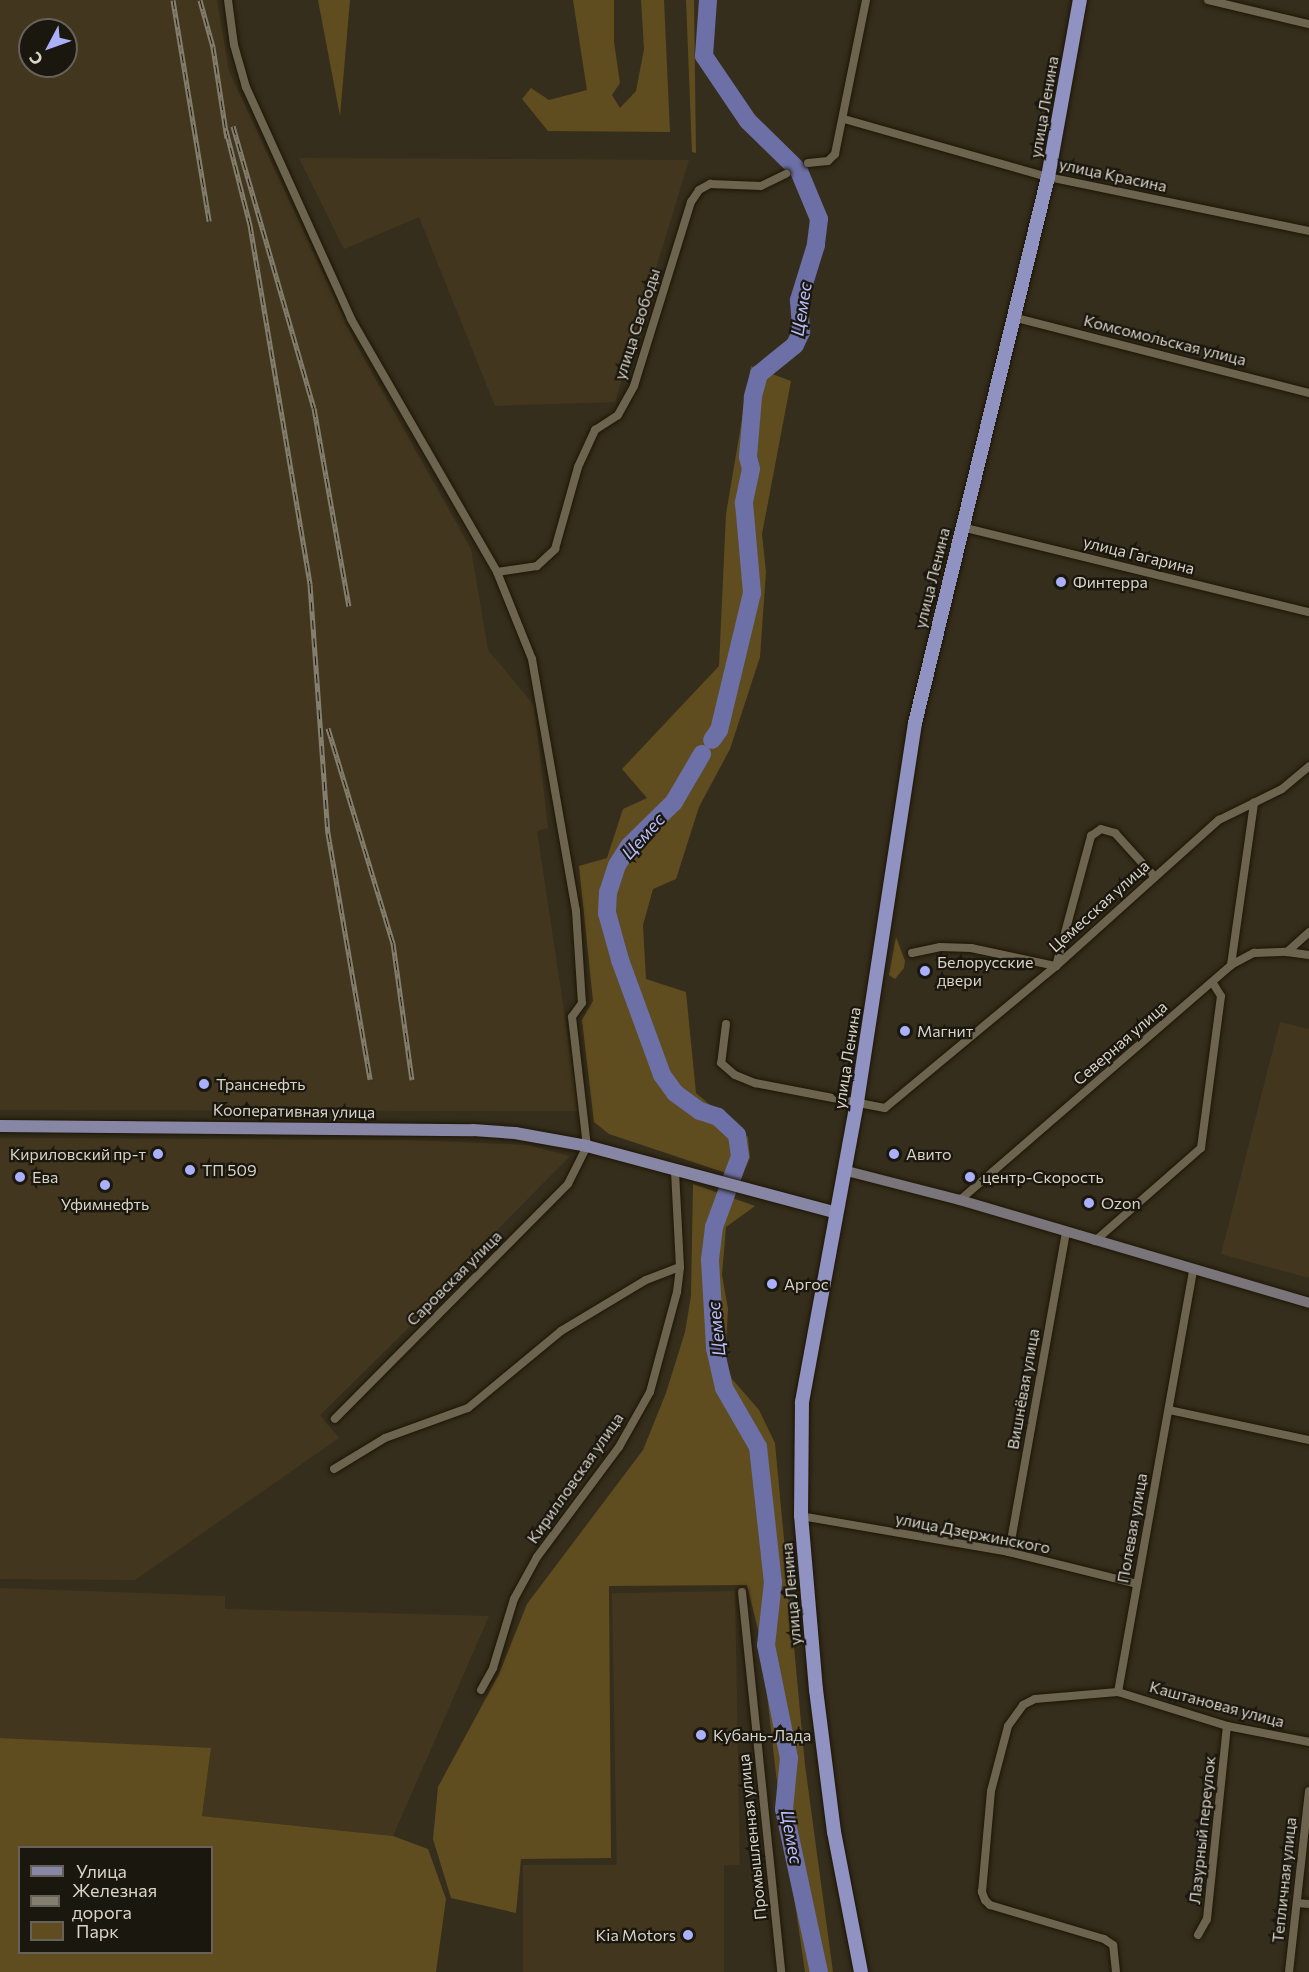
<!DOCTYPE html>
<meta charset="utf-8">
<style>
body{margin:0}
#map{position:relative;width:1309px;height:1972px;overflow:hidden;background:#362e1c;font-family:Commissioner,sans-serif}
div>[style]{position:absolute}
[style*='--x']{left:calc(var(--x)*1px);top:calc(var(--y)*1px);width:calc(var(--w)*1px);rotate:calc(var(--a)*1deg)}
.built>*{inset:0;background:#42371e;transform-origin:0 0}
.green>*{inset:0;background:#5f4d1f}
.river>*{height:18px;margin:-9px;padding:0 9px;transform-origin:9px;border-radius:9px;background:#6c70a6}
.roads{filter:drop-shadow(0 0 2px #1d1605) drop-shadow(0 0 2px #1d1605)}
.minor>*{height:8px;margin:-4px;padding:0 4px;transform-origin:4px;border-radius:4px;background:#6d6450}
.secondary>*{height:10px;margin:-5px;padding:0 5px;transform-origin:5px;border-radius:5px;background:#7a757a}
.primary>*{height:12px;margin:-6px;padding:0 6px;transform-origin:6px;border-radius:6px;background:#8787a5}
.trunk>*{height:14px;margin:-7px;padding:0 7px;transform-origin:7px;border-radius:7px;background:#9092c1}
.rail>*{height:5px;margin-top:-2.5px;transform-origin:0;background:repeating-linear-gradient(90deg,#1a170f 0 9px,#847e6f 0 18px);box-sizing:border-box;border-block:2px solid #847e6f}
.dots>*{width:16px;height:16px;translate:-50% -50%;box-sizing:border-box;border:3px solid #1a170f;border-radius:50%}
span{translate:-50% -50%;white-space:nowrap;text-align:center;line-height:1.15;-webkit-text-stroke:4.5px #1a170f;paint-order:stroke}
.street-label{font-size:16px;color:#d8d3c8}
.poi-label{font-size:16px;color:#d8d3c8}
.left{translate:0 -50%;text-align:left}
.right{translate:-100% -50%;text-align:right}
.water-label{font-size:18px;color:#b8bdfe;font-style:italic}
.legend{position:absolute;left:18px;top:1846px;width:195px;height:108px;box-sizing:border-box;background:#1a170f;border:2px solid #666259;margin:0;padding:8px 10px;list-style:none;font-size:18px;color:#d8d3c8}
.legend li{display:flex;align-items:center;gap:12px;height:30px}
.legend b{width:30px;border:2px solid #666259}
.north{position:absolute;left:18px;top:18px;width:60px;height:60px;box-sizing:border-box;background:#1a170f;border:2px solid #666259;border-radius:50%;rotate:229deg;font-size:16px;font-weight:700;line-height:24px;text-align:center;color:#d8d3c8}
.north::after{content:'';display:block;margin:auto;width:21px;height:27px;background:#aab0fb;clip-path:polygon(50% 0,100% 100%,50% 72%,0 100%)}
</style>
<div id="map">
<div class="built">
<div style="clip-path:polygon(evenodd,0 0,217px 0,229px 71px,357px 346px,471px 549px,488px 650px,534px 705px,548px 828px,537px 831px,579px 1111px,0 1110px,0 0,30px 30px,66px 30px,66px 66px,30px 66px,30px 30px)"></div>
<div style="clip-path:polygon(299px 158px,689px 160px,615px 402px,495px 406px,419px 217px,344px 249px)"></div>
<div style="clip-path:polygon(1280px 1022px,1309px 1029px,1309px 1278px,1221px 1254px)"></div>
<div style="clip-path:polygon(0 1138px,406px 1140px,528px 1145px,570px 1156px,455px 1273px,449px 1288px,320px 1415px,339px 1438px,135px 1580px,0 1579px)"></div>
<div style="clip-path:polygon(0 1588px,225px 1596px,225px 1609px,489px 1616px,393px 1836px,202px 1816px,211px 1749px,0 1738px)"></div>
<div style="left:735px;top:1591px;width:274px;height:123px;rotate:89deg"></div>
<div style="left:523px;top:1865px;width:201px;height:107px"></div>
</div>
<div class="green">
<div style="clip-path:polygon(318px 0,350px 0,340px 116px)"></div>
<div style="clip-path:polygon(573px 0,614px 0,614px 42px,620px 83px,612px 95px,620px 108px,636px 91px,644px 49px,641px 0,664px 0,670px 132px,548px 131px,522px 99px,531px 88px,549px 100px,587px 90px)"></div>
<div style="clip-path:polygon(686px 0,694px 0,696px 153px,692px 152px)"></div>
<div style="clip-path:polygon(751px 366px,791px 381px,762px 534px,766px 572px,760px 657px,730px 749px,699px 807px,676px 879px,653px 889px,643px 925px,646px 979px,686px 992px,696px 1093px,748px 1137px,750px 1158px,741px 1178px,609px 1134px,594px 1122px,582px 1020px,593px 1001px,579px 866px,607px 858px,623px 809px,647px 798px,622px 769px,719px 666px,726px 514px)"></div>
<div style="clip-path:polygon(896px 937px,905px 961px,904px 968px,895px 979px,889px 975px)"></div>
<div style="clip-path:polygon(693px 1184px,755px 1206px,726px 1227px,722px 1275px,728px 1309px,725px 1361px,732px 1379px,759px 1410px,775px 1443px,805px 1765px,833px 1972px,805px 1972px,776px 1774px,761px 1642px,747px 1585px,609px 1586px,611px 1858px,521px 1859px,516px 1913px,451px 1898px,433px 1839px,438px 1787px,499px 1674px,527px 1604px,643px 1450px,666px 1393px,685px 1332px,691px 1296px)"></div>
<div style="clip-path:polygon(evenodd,0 1738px,211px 1748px,202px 1816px,393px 1836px,428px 1849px,446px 1899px,436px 1972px,0 1972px,0 1738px,20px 1848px,212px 1848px,212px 1952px,20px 1952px,20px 1848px)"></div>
</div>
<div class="river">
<div style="--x:708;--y:0;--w:56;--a:94.1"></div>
<div style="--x:704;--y:56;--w:78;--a:55.9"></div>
<div style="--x:748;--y:121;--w:71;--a:44.4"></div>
<div style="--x:799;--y:171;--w:52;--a:67.4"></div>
<div style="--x:819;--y:219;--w:26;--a:97"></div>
<div style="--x:816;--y:245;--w:58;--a:107.2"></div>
<div style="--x:799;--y:300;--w:32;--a:86"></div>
<div style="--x:801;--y:332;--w:14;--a:115"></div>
<div style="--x:795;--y:345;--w:46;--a:141.1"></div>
<div style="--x:759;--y:374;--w:24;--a:105"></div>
<div style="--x:753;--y:397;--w:60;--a:94.8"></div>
<div style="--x:748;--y:457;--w:12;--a:76"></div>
<div style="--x:751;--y:469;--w:35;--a:102"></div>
<div style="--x:744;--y:503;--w:90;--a:84.9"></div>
<div style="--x:752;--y:593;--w:141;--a:103.5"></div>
<div style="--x:719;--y:730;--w:12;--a:125"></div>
<div style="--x:702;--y:754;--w:56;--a:120.3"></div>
<div style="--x:674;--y:802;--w:63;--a:135.6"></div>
<div style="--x:629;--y:846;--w:22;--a:122"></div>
<div style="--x:617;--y:865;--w:28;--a:108"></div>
<div style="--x:608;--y:892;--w:21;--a:93"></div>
<div style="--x:607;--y:913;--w:49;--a:74.5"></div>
<div style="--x:620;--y:960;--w:122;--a:69.9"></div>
<div style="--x:662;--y:1075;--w:22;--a:54"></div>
<div style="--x:675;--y:1093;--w:31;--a:36"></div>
<div style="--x:700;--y:1111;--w:19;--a:18"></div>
<div style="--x:718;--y:1117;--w:26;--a:43"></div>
<div style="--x:737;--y:1135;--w:21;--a:82"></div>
<div style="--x:740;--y:1156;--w:76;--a:110.1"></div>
<div style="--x:714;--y:1227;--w:33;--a:97"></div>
<div style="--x:710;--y:1260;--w:88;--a:86.7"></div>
<div style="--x:715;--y:1348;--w:41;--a:77.3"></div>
<div style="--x:724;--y:1388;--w:68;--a:60"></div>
<div style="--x:758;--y:1447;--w:136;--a:83.7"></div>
<div style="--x:773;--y:1582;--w:63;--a:96.3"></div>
<div style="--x:766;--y:1645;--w:115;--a:78.5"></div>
<div style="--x:789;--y:1758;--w:51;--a:95.6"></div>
<div style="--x:784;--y:1809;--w:167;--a:77.9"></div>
</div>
<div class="roads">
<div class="minor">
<div style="--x:228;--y:0;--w:45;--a:82.4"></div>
<div style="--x:234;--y:45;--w:44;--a:74.1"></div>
<div style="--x:246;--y:87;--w:255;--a:65.6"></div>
<div style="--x:351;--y:319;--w:292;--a:60"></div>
<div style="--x:497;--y:572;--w:94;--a:68.1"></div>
<div style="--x:532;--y:659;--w:256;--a:80.1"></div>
<div style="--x:576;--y:911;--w:92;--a:86.3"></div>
<div style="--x:582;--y:1003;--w:17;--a:126"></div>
<div style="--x:572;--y:1017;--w:130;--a:83.4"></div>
<div style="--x:587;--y:1146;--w:42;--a:116.6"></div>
<div style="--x:568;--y:1184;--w:331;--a:134.8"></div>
<div style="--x:1208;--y:0;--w:104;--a:13.4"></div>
<div style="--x:844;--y:119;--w:212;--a:15.9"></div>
<div style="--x:1048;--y:177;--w:267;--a:11.7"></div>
<div style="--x:808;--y:163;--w:20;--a:-6"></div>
<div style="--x:828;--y:161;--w:10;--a:-45"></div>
<div style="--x:835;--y:154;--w:157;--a:-78.6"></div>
<div style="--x:1013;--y:317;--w:306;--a:14.4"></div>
<div style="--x:962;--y:527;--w:357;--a:13.8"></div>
<div style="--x:497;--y:572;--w:40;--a:-8.5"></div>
<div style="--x:537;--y:566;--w:25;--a:-43"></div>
<div style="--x:555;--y:549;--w:85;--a:-74.3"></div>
<div style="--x:578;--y:467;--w:41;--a:-65.3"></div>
<div style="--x:595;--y:430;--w:27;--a:-33"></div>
<div style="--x:618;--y:415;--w:33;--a:-61"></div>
<div style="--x:634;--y:386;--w:193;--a:-72.8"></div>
<div style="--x:691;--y:202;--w:14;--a:-56"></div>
<div style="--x:699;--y:190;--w:13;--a:-29"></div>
<div style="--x:710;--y:184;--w:51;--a:2.2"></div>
<div style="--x:761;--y:186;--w:28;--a:-26"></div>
<div style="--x:1287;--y:952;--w:22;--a:8"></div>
<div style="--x:912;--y:953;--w:29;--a:-12"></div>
<div style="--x:940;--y:947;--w:31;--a:2"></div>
<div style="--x:971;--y:948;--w:87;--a:12"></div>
<div style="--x:1056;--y:966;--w:135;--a:-74.9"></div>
<div style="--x:1091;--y:836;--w:12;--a:-35"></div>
<div style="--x:1101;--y:829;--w:15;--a:16"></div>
<div style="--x:1115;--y:833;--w:58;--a:47.8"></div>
<div style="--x:1231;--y:965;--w:164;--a:-81.9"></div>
<div style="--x:726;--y:1024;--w:39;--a:97"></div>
<div style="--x:721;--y:1063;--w:18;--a:41"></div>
<div style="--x:735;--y:1075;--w:22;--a:22"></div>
<div style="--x:755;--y:1083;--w:132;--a:10.9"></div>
<div style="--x:885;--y:1108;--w:222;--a:-39.7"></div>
<div style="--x:1056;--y:966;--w:219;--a:-41.9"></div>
<div style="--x:1219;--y:820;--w:70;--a:-26.2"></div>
<div style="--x:1282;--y:789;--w:35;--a:-40"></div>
<div style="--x:960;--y:1200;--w:359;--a:-40.9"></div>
<div style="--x:1231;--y:965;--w:26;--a:-28"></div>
<div style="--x:1254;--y:953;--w:33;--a:-2"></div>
<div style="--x:1287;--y:952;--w:30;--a:-42"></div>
<div style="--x:1095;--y:1241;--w:141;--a:-41.3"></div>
<div style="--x:1201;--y:1148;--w:153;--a:-82.5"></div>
<div style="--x:1221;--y:996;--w:15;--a:-122"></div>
<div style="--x:1169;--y:1410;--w:143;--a:12.1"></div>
<div style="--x:334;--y:1469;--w:60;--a:-31.3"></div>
<div style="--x:385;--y:1438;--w:88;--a:-19.9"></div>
<div style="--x:468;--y:1408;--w:121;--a:-39.6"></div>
<div style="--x:561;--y:1331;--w:99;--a:-31"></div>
<div style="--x:646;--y:1280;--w:36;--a:-21"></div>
<div style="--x:801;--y:1516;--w:211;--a:9.8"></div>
<div style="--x:1009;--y:1552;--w:132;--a:14"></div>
<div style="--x:1009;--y:1552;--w:325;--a:-79.9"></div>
<div style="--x:742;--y:1592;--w:382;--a:84.1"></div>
<div style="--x:481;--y:1690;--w:25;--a:-61"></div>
<div style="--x:493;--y:1668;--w:72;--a:-73.1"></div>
<div style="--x:514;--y:1599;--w:48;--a:-61.3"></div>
<div style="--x:537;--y:1557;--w:137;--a:-53.3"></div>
<div style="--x:619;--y:1447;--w:63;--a:-60.6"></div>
<div style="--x:650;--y:1392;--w:104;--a:-74.9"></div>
<div style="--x:677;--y:1292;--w:25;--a:-83"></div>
<div style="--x:680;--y:1267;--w:97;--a:-93"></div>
<div style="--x:1118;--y:1692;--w:428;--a:-79.9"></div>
<div style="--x:1297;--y:1903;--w:12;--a:5"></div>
<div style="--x:1198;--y:1935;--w:18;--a:-61"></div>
<div style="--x:1207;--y:1919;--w:194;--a:-84.1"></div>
<div style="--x:1116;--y:1972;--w:27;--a:-96"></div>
<div style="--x:1113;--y:1945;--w:11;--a:-146"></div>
<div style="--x:1104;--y:1939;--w:119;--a:-163.4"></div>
<div style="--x:990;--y:1905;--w:7;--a:-135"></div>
<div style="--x:985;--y:1900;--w:9;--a:-111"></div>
<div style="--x:982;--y:1892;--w:101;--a:-84.9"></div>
<div style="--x:991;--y:1791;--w:67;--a:-75.3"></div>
<div style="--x:1008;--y:1726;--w:26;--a:-54"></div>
<div style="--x:1023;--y:1705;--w:13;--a:-27"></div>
<div style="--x:1035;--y:1699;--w:83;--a:-4.8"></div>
<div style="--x:1118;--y:1692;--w:114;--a:17.3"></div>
<div style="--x:1227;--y:1726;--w:84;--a:11"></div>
<div style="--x:1289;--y:1972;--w:182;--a:-83.7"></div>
</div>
<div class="secondary">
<div style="--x:843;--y:1170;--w:121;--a:14.4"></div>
<div style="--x:960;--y:1200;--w:364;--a:16.4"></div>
</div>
<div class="primary">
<div style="--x:0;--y:1126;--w:473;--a:0.5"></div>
<div style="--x:473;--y:1130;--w:42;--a:4.1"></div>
<div style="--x:515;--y:1133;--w:73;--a:10.2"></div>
<div style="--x:587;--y:1146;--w:256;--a:15"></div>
</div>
<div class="trunk">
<div style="--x:861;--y:1972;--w:143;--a:-100.9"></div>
<div style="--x:834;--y:1832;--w:143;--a:-97.2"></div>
<div style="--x:816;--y:1690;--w:175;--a:-94.9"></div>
<div style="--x:801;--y:1516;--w:114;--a:-89.5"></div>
<div style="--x:802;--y:1402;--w:305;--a:-79.6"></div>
<div style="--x:857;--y:1102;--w:383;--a:-81.3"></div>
<div style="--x:915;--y:723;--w:562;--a:-76.31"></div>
<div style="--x:1048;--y:177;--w:180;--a:-79.8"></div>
</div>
</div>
<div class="rail">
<div style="--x:173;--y:0;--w:224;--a:80.7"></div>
<div style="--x:200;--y:0;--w:49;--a:74.5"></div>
<div style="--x:213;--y:47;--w:92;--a:81.3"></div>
<div style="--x:233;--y:126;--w:293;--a:74"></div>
<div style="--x:314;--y:408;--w:201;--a:80"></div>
<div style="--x:226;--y:130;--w:98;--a:75.8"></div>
<div style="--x:250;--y:225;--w:364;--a:80.5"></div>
<div style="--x:310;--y:584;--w:250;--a:85.9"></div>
<div style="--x:328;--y:833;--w:250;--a:80.3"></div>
<div style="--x:328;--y:728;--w:225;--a:73.2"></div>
<div style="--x:393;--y:943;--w:138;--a:82.1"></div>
</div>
<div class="dots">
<div style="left:1061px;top:582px;background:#aab0fb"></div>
<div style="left:925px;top:971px;background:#aab0fb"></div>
<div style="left:905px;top:1031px;background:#aab0fb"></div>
<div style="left:204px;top:1084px;background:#aab0fb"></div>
<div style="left:158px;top:1154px;background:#aab0fb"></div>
<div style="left:894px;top:1154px;background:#aab0fb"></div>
<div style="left:190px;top:1170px;background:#aab0fb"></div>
<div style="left:20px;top:1177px;background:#aab0fb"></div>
<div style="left:970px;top:1177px;background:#aab0fb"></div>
<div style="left:105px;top:1185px;background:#aab0fb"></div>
<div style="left:1089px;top:1203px;background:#aab0fb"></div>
<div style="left:772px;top:1284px;background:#aab0fb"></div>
<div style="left:701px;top:1735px;background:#aab0fb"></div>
<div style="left:688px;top:1935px;background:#aab0fb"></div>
</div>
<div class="street-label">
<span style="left:1044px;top:107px;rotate:-80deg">улица Ленина</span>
<span style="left:1113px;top:175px;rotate:12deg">улица Красина</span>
<span style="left:637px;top:324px;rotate:-72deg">улица Свободы</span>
<span style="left:1165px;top:340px;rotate:14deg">Комсомольская улица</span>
<span style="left:1139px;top:555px;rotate:14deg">улица Гагарина</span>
<span style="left:932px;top:578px;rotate:-76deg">улица Ленина</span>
<span style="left:1099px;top:906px;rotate:-42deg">Цемесская улица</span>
<span style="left:1120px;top:1043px;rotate:-41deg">Северная улица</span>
<span style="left:847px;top:1058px;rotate:-81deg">улица Ленина</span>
<span style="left:294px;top:1111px;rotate:1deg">Кооперативная улица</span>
<span style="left:454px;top:1278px;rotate:-45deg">Саровская улица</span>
<span style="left:1023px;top:1389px;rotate:-80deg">Вишнёвая улица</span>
<span style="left:575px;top:1478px;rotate:-55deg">Кирилловская улица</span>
<span style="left:1132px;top:1528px;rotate:-80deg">Полевая улица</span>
<span style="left:973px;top:1533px;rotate:11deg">улица Дзержинского</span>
<span style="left:791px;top:1594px;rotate:-95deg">улица Ленина</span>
<span style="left:1217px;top:1704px;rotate:15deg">Каштановая улица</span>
<span style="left:1202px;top:1830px;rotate:-84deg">Лазурный переулок</span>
<span style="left:752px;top:1837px;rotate:-96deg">Промышленная улица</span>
<span style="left:1284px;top:1880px;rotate:-84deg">Тепличная улица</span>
</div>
<div class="poi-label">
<span class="left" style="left:1073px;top:582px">Финтерра</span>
<span class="left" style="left:937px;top:971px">Белорусские<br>двери</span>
<span class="left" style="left:917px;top:1031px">Магнит</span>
<span class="left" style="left:216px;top:1084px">Транснефть</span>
<span class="right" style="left:146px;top:1154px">Кириловский пр-т</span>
<span class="left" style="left:906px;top:1154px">Авито</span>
<span class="left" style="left:202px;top:1170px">ТП 509</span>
<span class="left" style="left:32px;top:1177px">Ева</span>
<span class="left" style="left:982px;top:1177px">центр-Скорость</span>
<span class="left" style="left:1101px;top:1203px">Ozon</span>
<span style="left:105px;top:1204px">Уфимнефть</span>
<span class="left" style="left:784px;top:1284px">Аргос</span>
<span class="left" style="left:713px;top:1735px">Кубань-Лада</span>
<span class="right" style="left:676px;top:1935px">Kia Motors</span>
</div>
<div class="water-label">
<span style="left:801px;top:309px;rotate:-81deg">Цемес</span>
<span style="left:643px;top:836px;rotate:-48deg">Цемес</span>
<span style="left:716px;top:1329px;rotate:-96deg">Цемес</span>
<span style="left:792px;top:1837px;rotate:80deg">Цемес</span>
</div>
<ul class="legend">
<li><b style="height:8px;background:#8787a5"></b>Улица</li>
<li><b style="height:8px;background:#847e6f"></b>Железная дорога</li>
<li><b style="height:16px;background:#5f4d1f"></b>Парк</li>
</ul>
<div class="north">С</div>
</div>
